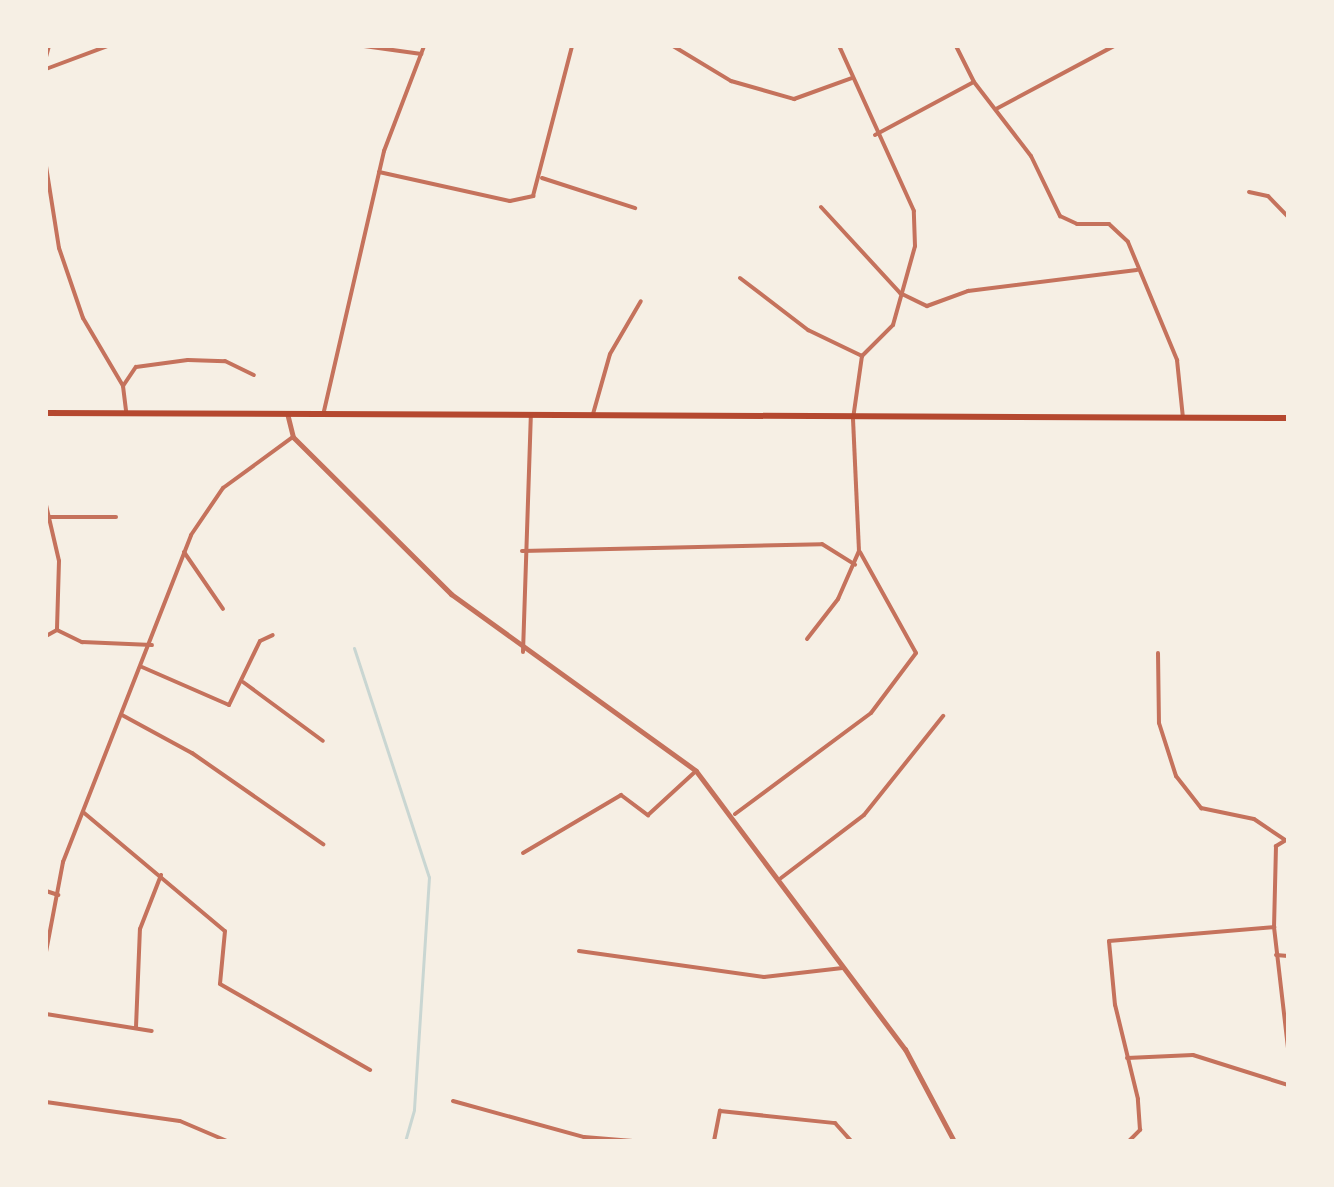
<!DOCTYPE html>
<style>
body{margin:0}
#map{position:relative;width:1334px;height:1187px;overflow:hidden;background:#f6efe4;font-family:"PT Sans",sans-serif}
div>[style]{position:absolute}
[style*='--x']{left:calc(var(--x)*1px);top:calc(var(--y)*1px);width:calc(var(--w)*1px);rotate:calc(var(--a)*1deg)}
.stream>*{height:3px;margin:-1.5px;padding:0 1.5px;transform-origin:1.5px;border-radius:1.5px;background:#c9d6d2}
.minor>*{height:4px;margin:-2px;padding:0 2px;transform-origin:2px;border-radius:2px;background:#c5725c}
.tertiary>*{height:5px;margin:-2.5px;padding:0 2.5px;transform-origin:2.5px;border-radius:2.5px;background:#c5725c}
.secondary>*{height:6px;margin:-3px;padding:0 3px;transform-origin:3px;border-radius:3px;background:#b5482f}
span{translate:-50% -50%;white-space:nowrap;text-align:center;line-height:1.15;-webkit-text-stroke:8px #f6efe4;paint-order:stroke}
.frame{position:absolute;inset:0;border:48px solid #f6efe4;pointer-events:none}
</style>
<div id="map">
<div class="stream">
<div style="--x:354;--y:648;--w:241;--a:71.9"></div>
<div style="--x:429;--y:877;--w:233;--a:93.7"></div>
<div style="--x:414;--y:1110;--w:32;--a:106"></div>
</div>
<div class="minor">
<div style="--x:364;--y:46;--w:58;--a:8"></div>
<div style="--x:673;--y:46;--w:68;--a:31.1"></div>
<div style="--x:731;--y:81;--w:66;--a:15.9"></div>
<div style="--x:794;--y:99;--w:62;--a:-19.9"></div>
<div style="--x:956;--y:46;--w:40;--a:63.4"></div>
<div style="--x:46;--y:57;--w:11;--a:-75"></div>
<div style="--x:46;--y:69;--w:66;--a:-20.4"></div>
<div style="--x:996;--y:109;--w:134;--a:-28.1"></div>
<div style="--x:875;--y:135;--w:112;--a:-28.2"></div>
<div style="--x:974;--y:82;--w:93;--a:52.4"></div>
<div style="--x:1031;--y:156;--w:67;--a:64.2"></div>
<div style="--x:1060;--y:216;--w:19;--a:25"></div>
<div style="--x:1077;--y:224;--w:32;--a:0"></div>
<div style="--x:1109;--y:224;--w:26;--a:43"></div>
<div style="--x:1128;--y:242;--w:128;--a:67.4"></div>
<div style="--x:1177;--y:360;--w:58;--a:84.1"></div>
<div style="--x:46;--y:166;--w:83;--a:81"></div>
<div style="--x:59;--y:248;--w:74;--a:71.1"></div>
<div style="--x:83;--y:318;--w:79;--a:59.5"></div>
<div style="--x:123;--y:386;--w:26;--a:83"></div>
<div style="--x:379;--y:172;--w:134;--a:12.5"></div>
<div style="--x:510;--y:201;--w:24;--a:-12"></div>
<div style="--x:533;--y:196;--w:155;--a:-75.4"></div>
<div style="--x:542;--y:178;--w:98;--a:17.9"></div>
<div style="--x:1249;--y:192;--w:19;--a:12"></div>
<div style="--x:1268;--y:196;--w:29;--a:46"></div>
<div style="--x:821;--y:207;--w:117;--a:47.4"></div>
<div style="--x:900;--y:293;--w:30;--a:26"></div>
<div style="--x:927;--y:306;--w:44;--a:-20.1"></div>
<div style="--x:968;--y:291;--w:170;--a:-7.1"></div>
<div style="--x:740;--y:278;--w:86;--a:37.4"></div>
<div style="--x:808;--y:330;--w:60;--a:25.7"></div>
<div style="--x:123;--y:386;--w:23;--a:-56"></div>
<div style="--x:136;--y:367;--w:52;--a:-7.7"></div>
<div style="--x:188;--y:360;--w:37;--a:2"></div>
<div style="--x:225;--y:361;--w:32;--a:26"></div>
<div style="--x:324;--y:411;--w:267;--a:-77"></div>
<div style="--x:384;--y:151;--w:112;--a:-69.1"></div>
<div style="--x:593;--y:414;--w:62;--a:-74.2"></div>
<div style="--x:610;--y:354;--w:61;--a:-59.7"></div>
<div style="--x:46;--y:505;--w:57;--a:76.9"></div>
<div style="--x:59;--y:561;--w:69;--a:91.7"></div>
<div style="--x:47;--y:517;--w:69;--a:0"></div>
<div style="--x:522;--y:551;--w:300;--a:-1.3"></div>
<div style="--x:822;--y:544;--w:39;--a:32"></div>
<div style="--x:184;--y:552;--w:69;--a:55.6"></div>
<div style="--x:57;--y:630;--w:28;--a:26"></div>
<div style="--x:82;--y:642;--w:70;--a:2.5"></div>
<div style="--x:46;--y:636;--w:13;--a:-29"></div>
<div style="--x:807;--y:639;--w:51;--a:-52.2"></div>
<div style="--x:838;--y:599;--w:52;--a:-66.4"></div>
<div style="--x:859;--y:551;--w:132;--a:-92.6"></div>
<div style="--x:853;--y:419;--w:64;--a:-81.9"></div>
<div style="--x:862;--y:356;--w:44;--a:-45"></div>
<div style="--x:893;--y:325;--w:82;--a:-74.4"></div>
<div style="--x:915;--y:246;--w:35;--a:-92"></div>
<div style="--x:914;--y:211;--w:181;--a:-114.4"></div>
<div style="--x:523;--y:652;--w:236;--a:-88.1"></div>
<div style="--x:1158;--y:653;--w:70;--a:89.2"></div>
<div style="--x:1159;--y:723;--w:56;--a:72.2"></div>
<div style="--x:1176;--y:776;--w:41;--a:52"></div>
<div style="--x:1201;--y:808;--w:54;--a:11.7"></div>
<div style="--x:1254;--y:819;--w:37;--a:34"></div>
<div style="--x:142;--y:667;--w:95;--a:23.6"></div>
<div style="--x:229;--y:705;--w:71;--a:-64.2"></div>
<div style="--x:260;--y:641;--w:14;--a:-25"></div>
<div style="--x:243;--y:682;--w:99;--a:36.4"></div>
<div style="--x:122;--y:715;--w:80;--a:28.5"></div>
<div style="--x:192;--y:753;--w:160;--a:34.8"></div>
<div style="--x:83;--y:812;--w:185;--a:40"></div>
<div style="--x:225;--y:931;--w:53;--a:95.4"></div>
<div style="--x:220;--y:984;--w:173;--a:29.8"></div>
<div style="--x:735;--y:814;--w:169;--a:-36.6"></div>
<div style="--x:871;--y:713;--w:75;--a:-53.1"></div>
<div style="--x:916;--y:653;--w:115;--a:-119"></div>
<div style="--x:1286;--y:840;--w:12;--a:149"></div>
<div style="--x:1276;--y:846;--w:81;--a:91.4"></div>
<div style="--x:1274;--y:927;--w:122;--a:83.4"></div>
<div style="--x:523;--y:853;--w:114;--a:-30.6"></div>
<div style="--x:621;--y:795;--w:34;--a:37"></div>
<div style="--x:648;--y:815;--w:65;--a:-42.5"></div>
<div style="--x:781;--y:878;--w:104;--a:-37.2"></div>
<div style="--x:864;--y:815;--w:127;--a:-51.4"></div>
<div style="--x:46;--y:891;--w:13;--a:18"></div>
<div style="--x:579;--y:951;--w:187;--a:8"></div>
<div style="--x:764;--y:977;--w:79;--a:-6.6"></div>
<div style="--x:46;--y:952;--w:92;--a:-79.3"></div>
<div style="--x:63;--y:862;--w:351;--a:-68.6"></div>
<div style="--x:191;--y:535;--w:57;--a:-55.8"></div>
<div style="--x:223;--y:488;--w:87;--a:-36.1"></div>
<div style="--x:1276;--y:955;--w:12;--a:5"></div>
<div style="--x:46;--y:1014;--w:107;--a:9.1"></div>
<div style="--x:136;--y:1027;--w:98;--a:-87.7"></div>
<div style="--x:140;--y:929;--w:58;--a:-68.7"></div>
<div style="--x:1127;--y:1058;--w:66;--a:-2.6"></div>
<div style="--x:1193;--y:1055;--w:100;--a:17.5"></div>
<div style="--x:453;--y:1101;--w:136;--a:15.4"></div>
<div style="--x:584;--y:1137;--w:49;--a:4.7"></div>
<div style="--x:46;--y:1102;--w:135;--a:8.1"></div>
<div style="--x:180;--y:1121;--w:51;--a:23.1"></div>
<div style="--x:714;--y:1141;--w:31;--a:-79"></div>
<div style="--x:720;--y:1111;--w:116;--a:6"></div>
<div style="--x:835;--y:1123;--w:24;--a:48"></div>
<div style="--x:1129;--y:1141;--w:16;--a:-45"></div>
<div style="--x:1140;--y:1130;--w:31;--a:-94"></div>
<div style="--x:1138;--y:1099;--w:97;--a:-103.7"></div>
<div style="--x:1115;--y:1005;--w:64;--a:-95.4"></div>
<div style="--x:1109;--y:941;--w:166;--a:-4.8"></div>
</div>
<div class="tertiary">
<div style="--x:287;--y:413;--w:25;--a:76"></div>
<div style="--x:293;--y:437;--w:223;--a:44.8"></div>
<div style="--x:451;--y:594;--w:302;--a:35.8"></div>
<div style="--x:696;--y:771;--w:348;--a:53.1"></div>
<div style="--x:905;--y:1049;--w:104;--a:62"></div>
</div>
<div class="secondary">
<div style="--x:46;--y:413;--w:1242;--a:0.23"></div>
</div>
<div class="frame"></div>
</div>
